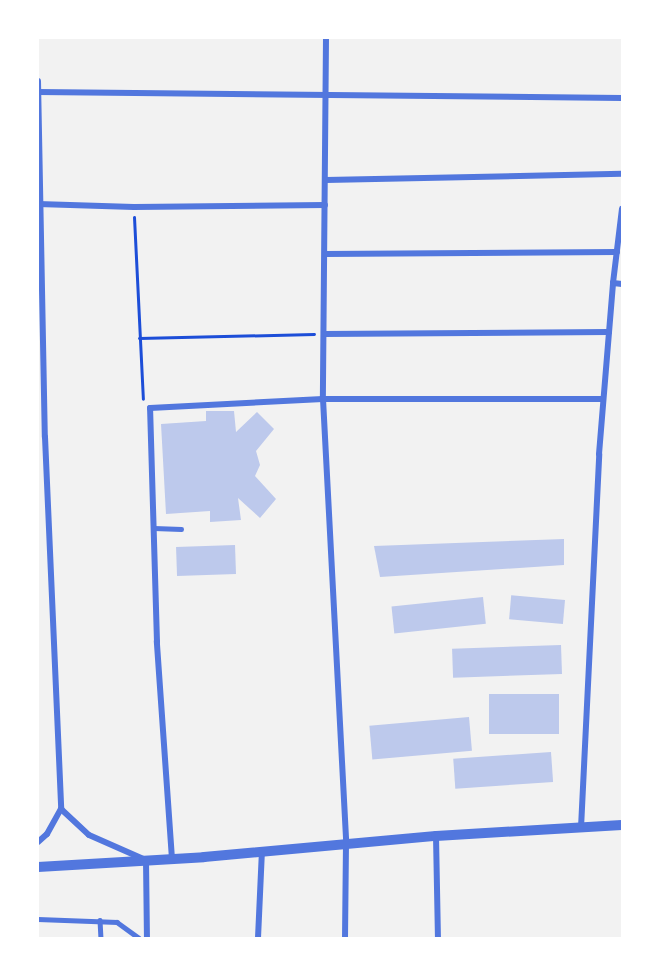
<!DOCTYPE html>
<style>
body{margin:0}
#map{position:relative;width:660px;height:976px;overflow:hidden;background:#f2f2f2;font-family:"DejaVu Sans",sans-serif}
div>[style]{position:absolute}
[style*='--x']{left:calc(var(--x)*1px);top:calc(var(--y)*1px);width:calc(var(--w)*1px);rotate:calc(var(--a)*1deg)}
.building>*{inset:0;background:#bdc9ec;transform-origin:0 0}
.path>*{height:3px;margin:-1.5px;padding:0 1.5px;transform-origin:1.5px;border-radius:1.5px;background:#1d4ed8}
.service>*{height:4.5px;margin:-2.25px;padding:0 2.25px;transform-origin:2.25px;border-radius:2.25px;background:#5277de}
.minor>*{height:6px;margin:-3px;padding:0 3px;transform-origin:3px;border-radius:3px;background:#5277de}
.tertiary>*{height:10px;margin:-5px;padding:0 5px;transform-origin:5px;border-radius:5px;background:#5277de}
span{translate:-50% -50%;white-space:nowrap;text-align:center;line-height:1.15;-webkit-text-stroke:6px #fff;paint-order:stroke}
.frame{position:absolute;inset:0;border:39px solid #fff;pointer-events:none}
</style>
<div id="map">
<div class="building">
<div style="clip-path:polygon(206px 411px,234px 411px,236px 432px,257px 412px,274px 429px,256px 451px,260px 465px,255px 476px,276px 499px,260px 518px,238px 498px,241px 520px,210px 522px,210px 511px,166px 514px,161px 424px,206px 421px)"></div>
<div style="clip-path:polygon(564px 539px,564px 565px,380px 577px,374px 546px)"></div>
<div style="left:235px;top:545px;width:29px;height:59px;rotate:88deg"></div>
<div style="left:483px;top:597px;width:27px;height:92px;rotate:84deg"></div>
<div style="left:565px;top:600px;width:24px;height:54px;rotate:95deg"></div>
<div style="left:561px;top:645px;width:29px;height:109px;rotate:88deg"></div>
<div style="left:559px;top:694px;width:40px;height:70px;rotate:90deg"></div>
<div style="left:469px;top:717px;width:34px;height:100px;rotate:85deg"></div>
<div style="left:551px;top:752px;width:30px;height:98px;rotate:86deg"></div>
</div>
<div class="path">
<div style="--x:134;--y:217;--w:182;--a:87.2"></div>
<div style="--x:139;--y:338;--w:175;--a:-1.3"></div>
</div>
<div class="service">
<div style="--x:154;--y:528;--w:27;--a:2"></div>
<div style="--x:38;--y:919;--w:79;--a:2.2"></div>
<div style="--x:117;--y:922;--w:27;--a:36"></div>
<div style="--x:100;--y:920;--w:18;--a:87"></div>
</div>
<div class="minor">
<div style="--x:326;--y:38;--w:361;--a:90.5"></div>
<div style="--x:323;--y:399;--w:445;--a:87"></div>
<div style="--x:346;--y:843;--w:95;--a:90.6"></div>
<div style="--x:38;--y:81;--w:356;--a:88.9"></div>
<div style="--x:45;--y:437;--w:372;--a:87.5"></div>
<div style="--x:38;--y:92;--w:584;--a:0.59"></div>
<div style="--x:326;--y:180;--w:296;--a:-1.2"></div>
<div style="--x:38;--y:204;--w:96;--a:1.8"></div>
<div style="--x:134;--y:207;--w:191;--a:-0.6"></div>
<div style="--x:325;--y:254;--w:292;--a:-0.4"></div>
<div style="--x:613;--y:283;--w:9;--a:6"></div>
<div style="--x:324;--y:334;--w:285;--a:-0.4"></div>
<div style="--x:61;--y:809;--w:38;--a:43"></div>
<div style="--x:89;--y:835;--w:62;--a:23.7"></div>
<div style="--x:146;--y:860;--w:78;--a:89.3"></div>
<div style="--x:581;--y:828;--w:374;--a:-87.2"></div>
<div style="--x:599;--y:454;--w:172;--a:-85.3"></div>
<div style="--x:613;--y:283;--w:75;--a:-83.1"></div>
<div style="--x:436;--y:836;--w:102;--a:88.9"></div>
<div style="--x:38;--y:842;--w:12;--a:-42"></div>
<div style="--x:47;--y:834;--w:29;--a:-61"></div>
<div style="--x:172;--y:859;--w:218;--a:-94"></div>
<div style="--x:157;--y:642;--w:234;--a:-91.7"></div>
<div style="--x:150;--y:408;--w:173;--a:-3"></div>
<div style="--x:323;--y:399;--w:280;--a:0"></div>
<div style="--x:258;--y:938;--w:87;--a:-87.4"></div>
</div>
<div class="tertiary">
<div style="--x:38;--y:867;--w:166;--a:-3.4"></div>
<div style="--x:204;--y:857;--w:233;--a:-5.2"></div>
<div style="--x:436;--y:836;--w:186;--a:-3.4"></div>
</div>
<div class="frame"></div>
</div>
